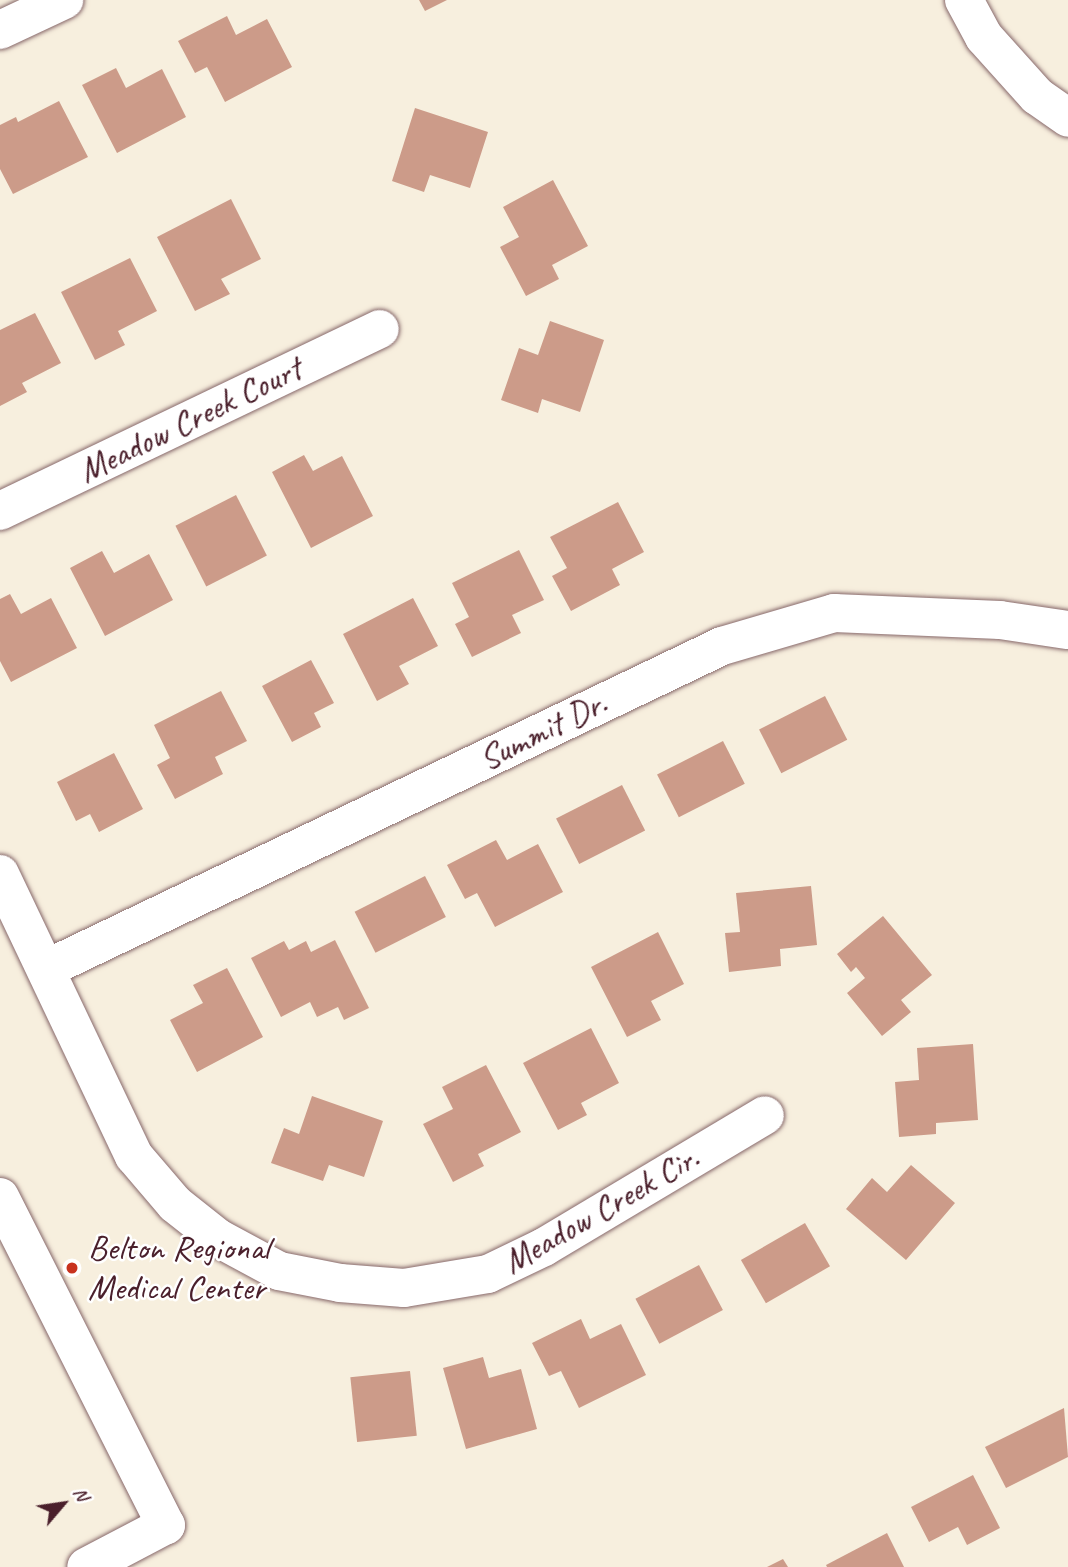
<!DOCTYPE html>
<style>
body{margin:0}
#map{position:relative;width:1068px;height:1567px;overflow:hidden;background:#f7efde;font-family:Caveat,sans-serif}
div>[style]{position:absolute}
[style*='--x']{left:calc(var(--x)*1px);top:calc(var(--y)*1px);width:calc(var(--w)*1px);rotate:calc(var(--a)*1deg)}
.building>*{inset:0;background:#cc9b89;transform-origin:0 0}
.roads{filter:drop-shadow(0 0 2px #87686a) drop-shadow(0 0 2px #87686a)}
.minor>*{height:38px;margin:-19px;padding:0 19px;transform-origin:19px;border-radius:19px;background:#fff}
.dots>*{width:19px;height:19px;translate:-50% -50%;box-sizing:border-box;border:4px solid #fff;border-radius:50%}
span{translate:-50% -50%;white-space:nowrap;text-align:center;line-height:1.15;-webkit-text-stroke:5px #fff;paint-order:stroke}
.street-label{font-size:35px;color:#4a1f2b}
.poi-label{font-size:35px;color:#4a1f2b}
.left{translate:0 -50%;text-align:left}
.north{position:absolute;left:28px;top:1469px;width:70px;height:70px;-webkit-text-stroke:5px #fff;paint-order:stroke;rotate:61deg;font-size:19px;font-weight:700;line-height:28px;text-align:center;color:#4a1f2b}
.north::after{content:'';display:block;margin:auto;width:24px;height:32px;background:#4a1f2b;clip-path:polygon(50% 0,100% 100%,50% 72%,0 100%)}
</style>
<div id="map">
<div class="building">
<div style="clip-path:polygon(419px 0,447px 0,425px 11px)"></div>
<div style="clip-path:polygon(227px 16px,236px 35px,267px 19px,292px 67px,225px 102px,207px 67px,195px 73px,178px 41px)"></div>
<div style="clip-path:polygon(116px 68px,126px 88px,162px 69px,186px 117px,117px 153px,82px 85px)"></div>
<div style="clip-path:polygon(59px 101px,88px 157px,13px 194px,0 169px,0 125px,16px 117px,18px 122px)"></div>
<div style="clip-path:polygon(415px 108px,488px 132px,470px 188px,430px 175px,424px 192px,392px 181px)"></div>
<div style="clip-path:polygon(553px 180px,588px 246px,552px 265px,559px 279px,526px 296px,500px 247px,519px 237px,503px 207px)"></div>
<div style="clip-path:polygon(231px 199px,261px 259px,221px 279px,230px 294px,195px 311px,157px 237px)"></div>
<div style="clip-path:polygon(130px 258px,157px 311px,118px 331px,125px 345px,95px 360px,61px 292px)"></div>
<div style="clip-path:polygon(35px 313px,61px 363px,22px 383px,27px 392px,0 406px,0 330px)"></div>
<div style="clip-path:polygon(550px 321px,604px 340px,580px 412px,542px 399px,538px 413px,501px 400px,519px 348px,538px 355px)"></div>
<div style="clip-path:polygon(304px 455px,313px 471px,342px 456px,373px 516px,311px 548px,272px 472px)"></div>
<div style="left:236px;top:495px;width:68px;height:68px;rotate:63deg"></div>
<div style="clip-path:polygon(618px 502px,644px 552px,612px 569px,620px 585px,571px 611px,552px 576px,567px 568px,550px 537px)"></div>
<div style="clip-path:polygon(519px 550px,544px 600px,512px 615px,521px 633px,472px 657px,455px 624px,469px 617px,452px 583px)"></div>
<div style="clip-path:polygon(102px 551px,114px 573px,149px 554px,173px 600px,105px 636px,70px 568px)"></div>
<div style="clip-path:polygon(10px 594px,21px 614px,51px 598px,77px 648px,11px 682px,0 661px,0 599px)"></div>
<div style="clip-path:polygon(413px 598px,438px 646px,399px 666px,409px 684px,377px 701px,343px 634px)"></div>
<div style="clip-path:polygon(311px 660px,334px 703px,314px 713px,321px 727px,292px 742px,262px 686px)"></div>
<div style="clip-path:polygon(221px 691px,247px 741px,215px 757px,223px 774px,175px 799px,157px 765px,170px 758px,154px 725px)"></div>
<div style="left:825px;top:696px;width:49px;height:74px;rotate:63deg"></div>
<div style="left:723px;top:741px;width:48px;height:74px;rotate:63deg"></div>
<div style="clip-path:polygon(114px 753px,143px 809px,99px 832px,90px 814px,76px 821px,57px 782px)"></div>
<div style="left:622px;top:785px;width:51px;height:74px;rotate:63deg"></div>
<div style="clip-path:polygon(496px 840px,507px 860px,538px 844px,563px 892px,495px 927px,477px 893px,465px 899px,447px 865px)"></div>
<div style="left:425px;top:876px;width:46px;height:79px;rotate:63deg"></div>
<div style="clip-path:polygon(811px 886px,817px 945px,780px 949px,781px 966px,729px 972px,725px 933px,740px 932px,736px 893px)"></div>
<div style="clip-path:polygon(883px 916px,932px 975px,901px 1000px,911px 1012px,882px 1036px,847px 993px,865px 978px,856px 967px,851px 972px,837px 954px)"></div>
<div style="clip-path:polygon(658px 932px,684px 984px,651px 1001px,661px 1020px,627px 1037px,591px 967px)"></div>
<div style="clip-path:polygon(335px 940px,369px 1008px,344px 1020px,338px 1007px,317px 1017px,310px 1002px,281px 1017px,251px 958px,284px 941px,289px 950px,306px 941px,311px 952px)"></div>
<div style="clip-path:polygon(227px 968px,263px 1037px,197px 1072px,170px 1020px,203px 1003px,193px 985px)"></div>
<div style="clip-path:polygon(591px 1028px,619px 1083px,581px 1103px,587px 1115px,558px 1130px,523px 1063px)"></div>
<div style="clip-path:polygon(973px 1044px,978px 1120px,936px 1123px,936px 1134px,899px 1137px,895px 1082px,919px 1080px,917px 1048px)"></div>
<div style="clip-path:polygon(486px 1065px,521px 1132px,478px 1154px,484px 1166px,453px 1182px,423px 1124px,453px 1109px,442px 1087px)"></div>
<div style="clip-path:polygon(312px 1096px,383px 1121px,364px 1177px,329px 1165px,323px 1181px,271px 1163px,284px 1128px,299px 1134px)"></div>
<div style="clip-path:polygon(911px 1165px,955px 1203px,906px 1260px,846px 1209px,872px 1178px,887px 1192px)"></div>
<div style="left:805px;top:1223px;width:50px;height:74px;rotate:60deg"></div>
<div style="left:699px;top:1265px;width:51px;height:72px;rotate:62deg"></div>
<div style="clip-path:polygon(581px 1319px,590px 1339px,621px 1324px,646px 1375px,579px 1408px,561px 1371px,549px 1376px,532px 1343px)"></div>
<div style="clip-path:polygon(483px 1357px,489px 1378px,521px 1369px,537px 1429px,466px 1449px,443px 1368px)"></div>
<div style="left:410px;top:1371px;width:65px;height:60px;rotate:84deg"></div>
<div style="clip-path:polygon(1064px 1408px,1068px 1457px,1006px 1488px,985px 1447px)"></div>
<div style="clip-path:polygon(973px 1475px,1000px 1528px,967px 1545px,958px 1527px,929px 1542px,911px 1507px)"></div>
<div style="clip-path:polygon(887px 1533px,904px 1567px,827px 1567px,826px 1565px)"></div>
<div style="clip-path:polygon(783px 1559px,788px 1567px,767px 1567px)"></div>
</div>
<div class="roads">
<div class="minor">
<div style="--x:964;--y:0;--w:42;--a:61.6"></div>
<div style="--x:984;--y:37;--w:79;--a:48.1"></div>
<div style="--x:1037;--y:96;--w:38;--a:35"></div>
<div style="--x:0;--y:30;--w:71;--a:-25.1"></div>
<div style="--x:0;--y:511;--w:421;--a:-25.6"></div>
<div style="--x:0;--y:874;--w:312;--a:64.6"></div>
<div style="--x:134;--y:1156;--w:63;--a:49.5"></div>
<div style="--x:175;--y:1204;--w:55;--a:38.3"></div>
<div style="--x:218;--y:1238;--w:69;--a:28.4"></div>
<div style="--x:279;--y:1271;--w:62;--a:11.1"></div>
<div style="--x:340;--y:1283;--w:64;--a:4.5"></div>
<div style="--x:404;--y:1288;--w:85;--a:-9.5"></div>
<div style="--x:488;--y:1274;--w:62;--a:-25.7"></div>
<div style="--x:544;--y:1247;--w:257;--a:-30.8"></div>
<div style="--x:46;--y:969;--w:749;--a:-25.54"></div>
<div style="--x:722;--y:646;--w:117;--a:-16.4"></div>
<div style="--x:834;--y:613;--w:166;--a:2.4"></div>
<div style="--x:1000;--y:620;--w:69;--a:8.4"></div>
<div style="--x:0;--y:1197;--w:368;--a:63.2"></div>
<div style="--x:166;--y:1525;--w:90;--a:152.3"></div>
</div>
</div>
<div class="dots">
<div style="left:72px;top:1268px;background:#c8321e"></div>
</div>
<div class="street-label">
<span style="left:190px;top:420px;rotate:-26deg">Meadow Creek Court</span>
<span style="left:543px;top:731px;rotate:-26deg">Summit Dr.</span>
<span style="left:601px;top:1210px;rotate:-30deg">Meadow Creek Cir.</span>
</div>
<div class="poi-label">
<span class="left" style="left:88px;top:1268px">Belton Regional<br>Medical Center</span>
</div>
<div class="north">N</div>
</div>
